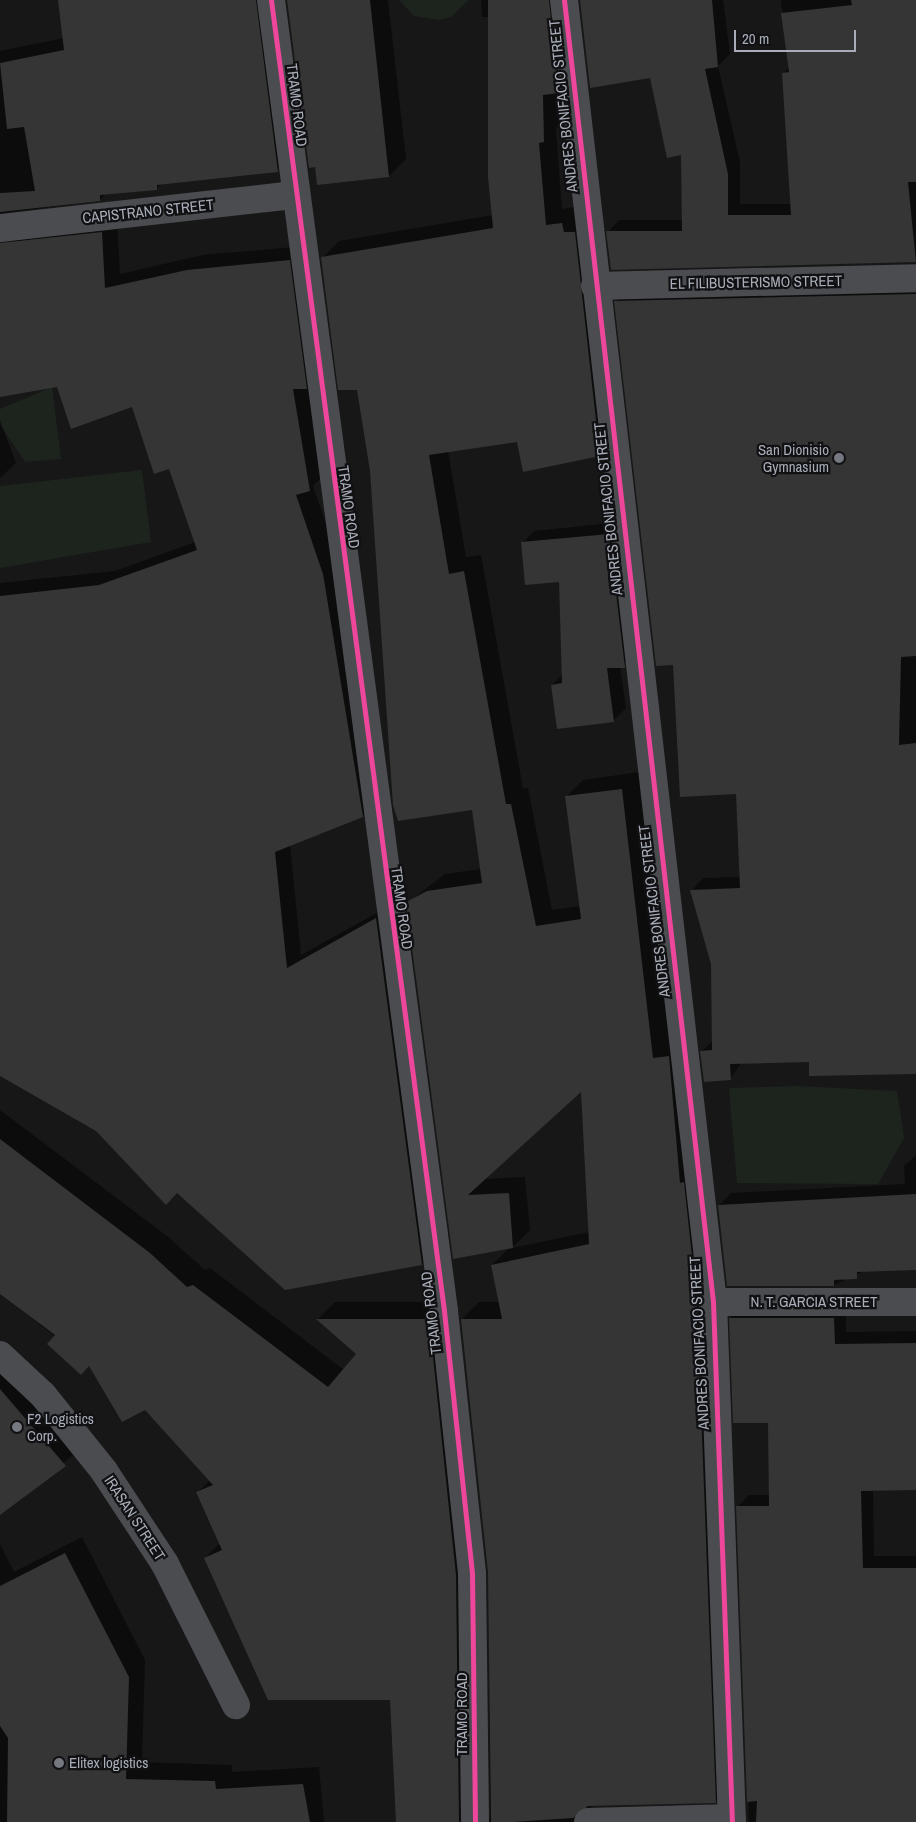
<!DOCTYPE html>
<style>
body{margin:0}
#map{position:relative;width:916px;height:1822px;overflow:hidden;background:#171717;font-family:"Archivo Narrow",sans-serif}
div>[style]{position:absolute}
[style*='--x']{left:calc(var(--x)*1px);top:calc(var(--y)*1px);width:calc(var(--w)*1px);rotate:calc(var(--a)*1deg)}
.green>*{inset:0;background:#1d241e}
.shadow>*{inset:0;background:#0007}
.building>*{inset:0;background:#353536}
.street>*{height:28px;margin:-14px;padding:0 14px;transform-origin:14px;border-radius:14px;background:#4b4c50}
.cycleway>*{height:5px;margin:-2.5px;padding:0 2.5px;transform-origin:2.5px;border-radius:2.5px;background:#ed469a}
.dots>*{width:14px;height:14px;translate:-50% -50%;box-sizing:border-box;border:2px solid #111113;border-radius:50%}
span{translate:-50% -50%;white-space:nowrap;text-align:center;line-height:1.15;-webkit-text-stroke:4.5px #111113;paint-order:stroke}
.street-label{font-size:15px;color:#a8adb8}
.poi-label{font-size:15px;color:#a8adb8}
.right{translate:-100% -50%;text-align:right}
.left{translate:0 -50%;text-align:left}
.scale{position:absolute;left:734px;top:30px;width:122px;height:22px;box-sizing:border-box;border:2px solid #a8adb8;border-top:0;padding-left:6px;font-size:15px;line-height:18px;white-space:nowrap;color:#a8adb8;-webkit-text-stroke:4px #111113;paint-order:stroke}
</style>
<div id="map">
<div class="green">
<div style="clip-path:polygon(399px 0,469px 0,451px 17px,439px 20px,414px 16px)"></div>
<div style="clip-path:polygon(52px 387px,61px 459px,25px 462px,0 425px,0 409px)"></div>
<div style="clip-path:polygon(142px 470px,151px 542px,0 568px,0 486px)"></div>
<div style="clip-path:polygon(797px 1086px,897px 1091px,904px 1138px,878px 1184px,737px 1183px,729px 1088px)"></div>
</div>
<div class="shadow">
<div style="clip-path:polygon(59px 0,274px 0,294px 153px,277px 170px,162px 183px,156px 189px,107px 193px,100px 200px,0 214px,0 51px,64px 38px)"></div>
<div style="clip-path:polygon(288px 0,388px 0,406px 159px,389px 176px,318px 183px)"></div>
<div style="clip-path:polygon(evenodd,481px 0,567px 0,575px 74px,560px 90px,560px 124px,556px 129px,562px 209px,579px 206px,617px 438px,600px 455px,518px 440px,448px 451px,466px 557px,481px 555px,523px 788px,528px 788px,552px 910px,580px 906px,566px 797px,583px 780px,639px 772px,686px 1039px,732px 1785px,715px 1802px,591px 1806px,591px 1814px,606px 1822px,397px 1822px,391px 1699px,205px 1558px,220px 1543px,197px 1493px,210px 1480px,146px 1409px,0 1293px,0 1110px,167px 1236px,205px 1270px,210px 1268px,344px 1370px,357px 1354px,318px 1319px,335px 1302px,446px 1302px,485px 1819px,490px 1819px,489px 1574px,462px 1319px,479px 1302px,500px 1302px,492px 1265px,510px 1247px,454px 1258px,407px 903px,445px 874px,481px 869px,473px 808px,371px 471px,359px 389px,322px 258px,339px 241px,493px 215px,490px 17px,482px 17px,481px 0,583px 1089px,589px 1232px,512px 1248px,530px 1230px,525px 1177px,484px 1179px,583px 1089px)"></div>
<div style="clip-path:polygon(603px 0,723px 0,730px 54px,718px 66px,740px 162px,740px 204px,791px 204px,783px 74px,789px 67px,781px 0,916px 0,916px 261px,612px 269px,608px 232px,619px 220px,683px 220px,682px 153px,650px 77px)"></div>
<div style="clip-path:polygon(117px 218px,120px 274px,203px 255px,304px 246px,324px 475px,313px 486px,338px 558px,377px 801px,362px 816px,290px 844px,301px 955px,391px 905px,437px 1249px,422px 1264px,177px 1192px,97px 1130px,0 1075px,0 583px,115px 571px,195px 542px,170px 467px,133px 406px,58px 386px,0 396px,0 273px,8px 243px,23px 228px)"></div>
<div style="clip-path:polygon(916px 282px,916px 1073px,810px 1061px,742px 1062px,730px 1079px,701px 1052px,713px 1040px,712px 964px,692px 890px,703px 878px,741px 877px,737px 793px,674px 664px,616px 302px,627px 290px)"></div>
<div style="clip-path:polygon(0 420px,16px 463px,0 478px)"></div>
<div style="clip-path:polygon(621px 522px,636px 654px,620px 666px,626px 708px,613px 721px,552px 685px,563px 674px,560px 580px,522px 543px,534px 531px)"></div>
<div style="clip-path:polygon(916px 1155px,916px 1269px,864px 1271px,834px 1285px,719px 1205px,731px 1193px,905px 1184px,904px 1166px)"></div>
<div style="clip-path:polygon(742px 1306px,846px 1306px,846px 1332px,916px 1331px,916px 1489px,873px 1490px,874px 1556px,916px 1556px,916px 1822px,749px 1822px,737px 1507px,749px 1495px,771px 1495px,770px 1421px,730px 1318px)"></div>
<div style="clip-path:polygon(0 1360px,82px 1448px,0 1513px)"></div>
<div style="clip-path:polygon(82px 1537px,145px 1660px,142px 1762px,232px 1765px,232px 1772px,319px 1767px,324px 1822px,0 1822px,0 1544px,14px 1572px)"></div>
</div>
<div class="building">
<div style="clip-path:polygon(58px 0,256px 0,278px 172px,157px 185px,157px 190px,100px 195px,100px 201px,0 212px,0 193px,35px 191px,24px 127px,7px 129px,0 63px,64px 50px)"></div>
<div style="clip-path:polygon(287px 0,370px 0,389px 177px,317px 185px,315px 167px,309px 168px)"></div>
<div style="clip-path:polygon(488px 0,549px 0,559px 93px,543px 95px,544px 142px,539px 143px,546px 225px,562px 223px,564px 232px,575px 232px,600px 456px,523px 472px,517px 442px,429px 455px,449px 574px,464px 571px,506px 804px,511px 804px,536px 926px,581px 919px,565px 796px,622px 789px,653px 1058px,669px 1056px,680px 1183px,684px 1182px,697px 1303px,716px 1803px,588px 1806px,573px 1818px,512px 1822px,491px 1822px,488px 1572px,461px 1319px,502px 1319px,491px 1265px,589px 1244px,581px 1092px,468px 1195px,509px 1193px,513px 1248px,453px 1259px,406px 902px,427px 891px,482px 883px,472px 810px,398px 821px,393px 805px,370px 471px,357px 390px,338px 390px,321px 257px,493px 228px,488px 177px)"></div>
<div style="clip-path:polygon(580px 0,712px 0,718px 67px,705px 69px,728px 174px,728px 215px,791px 215px,782px 73px,789px 72px,781px 13px,852px 5px,851px 0,916px 0,916px 182px,908px 182px,916px 262px,611px 270px,606px 231px,682px 231px,681px 155px,667px 158px,650px 78px,590px 88px)"></div>
<div style="clip-path:polygon(102px 232px,105px 288px,187px 270px,290px 260px,307px 389px,293px 389px,310px 491px,296px 495px,323px 574px,363px 817px,275px 852px,287px 968px,376px 918px,422px 1265px,285px 1290px,177px 1193px,166px 1205px,96px 1131px,0 1076px,0 596px,99px 585px,197px 550px,169px 469px,154px 474px,132px 407px,71px 429px,57px 387px,0 397px,0 243px)"></div>
<div style="clip-path:polygon(916px 294px,916px 656px,901px 657px,899px 745px,916px 743px,916px 1074px,809px 1076px,809px 1062px,730px 1064px,731px 1080px,704px 1082px,700px 1051px,712px 1050px,711px 964px,690px 890px,740px 888px,736px 794px,680px 797px,673px 665px,656px 666px,614px 301px)"></div>
<div style="clip-path:polygon(609px 534px,625px 668px,607px 668px,614px 722px,557px 729px,551px 685px,562px 683px,559px 582px,525px 585px,521px 542px)"></div>
<div style="clip-path:polygon(0 1139px,150px 1253px,187px 1287px,193px 1285px,328px 1387px,356px 1354px,316px 1319px,429px 1319px,456px 1575px,459px 1822px,396px 1822px,390px 1700px,268px 1700px,204px 1558px,222px 1550px,196px 1492px,213px 1485px,145px 1410px,122px 1422px,89px 1366px,81px 1375px,47px 1344px,55px 1335px,0 1294px)"></div>
<div style="clip-path:polygon(916px 1194px,916px 1270px,857px 1272px,857px 1279px,834px 1280px,834px 1286px,727px 1286px,718px 1205px)"></div>
<div style="clip-path:polygon(729px 1318px,834px 1318px,835px 1344px,916px 1343px,916px 1490px,861px 1491px,863px 1568px,916px 1568px,916px 1822px,756px 1822px,757px 1801px,747px 1802px,736px 1506px,769px 1506px,768px 1423px,733px 1423px)"></div>
<div style="clip-path:polygon(0 1389px,66px 1466px,0 1515px)"></div>
<div style="clip-path:polygon(65px 1553px,129px 1677px,126px 1779px,215px 1781px,216px 1789px,303px 1784px,310px 1822px,7px 1822px,8px 1738px,0 1726px,0 1586px)"></div>
</div>
<div class="street">
<div style="--x:271;--y:0;--w:1322;--a:82.48"></div>
<div style="--x:444;--y:1311;--w:264;--a:83.9"></div>
<div style="--x:472;--y:1574;--w:248;--a:89.3"></div>
<div style="--x:564;--y:0;--w:1310;--a:83.47"></div>
<div style="--x:713;--y:1302;--w:520;--a:87.91"></div>
<div style="--x:0;--y:228;--w:298;--a:-6.4"></div>
<div style="--x:595;--y:286;--w:321;--a:-1.4"></div>
<div style="--x:713;--y:1302;--w:203;--a:0"></div>
<div style="--x:0;--y:1355;--w:59;--a:42.9"></div>
<div style="--x:43;--y:1395;--w:97;--a:51.2"></div>
<div style="--x:104;--y:1471;--w:111;--a:56.7"></div>
<div style="--x:165;--y:1564;--w:158;--a:63.3"></div>
<div style="--x:588;--y:1822;--w:144;--a:-1.6"></div>
</div>
<div class="cycleway">
<div style="--x:271;--y:0;--w:1322;--a:82.48"></div>
<div style="--x:444;--y:1311;--w:264;--a:83.9"></div>
<div style="--x:472;--y:1574;--w:248;--a:89.3"></div>
<div style="--x:564;--y:0;--w:1310;--a:83.47"></div>
<div style="--x:713;--y:1302;--w:520;--a:87.91"></div>
</div>
<div class="dots">
<div style="left:839px;top:458px;background:#757880"></div>
<div style="left:17px;top:1427px;background:#757880"></div>
<div style="left:59px;top:1763px;background:#757880"></div>
</div>
<div class="street-label">
<span style="left:297px;top:105px;rotate:83deg">TRAMO ROAD</span>
<span style="left:563px;top:106px;rotate:-96deg">ANDRES BONIFACIO STREET</span>
<span style="left:148px;top:211px;rotate:-6deg">CAPISTRANO STREET</span>
<span style="left:756px;top:282px;rotate:-1deg">EL FILIBUSTERISMO STREET</span>
<span style="left:349px;top:507px;rotate:82deg">TRAMO ROAD</span>
<span style="left:608px;top:509px;rotate:-96deg">ANDRES BONIFACIO STREET</span>
<span style="left:402px;top:908px;rotate:82deg">TRAMO ROAD</span>
<span style="left:654px;top:911px;rotate:-97deg">ANDRES BONIFACIO STREET</span>
<span style="left:814px;top:1302px">N. T. GARCIA STREET</span>
<span style="left:431px;top:1313px;rotate:-97deg">TRAMO ROAD</span>
<span style="left:699px;top:1343px;rotate:-93deg">ANDRES BONIFACIO STREET</span>
<span style="left:135px;top:1518px;rotate:57deg">IRASAN STREET</span>
<span style="left:462px;top:1714px;rotate:-90deg">TRAMO ROAD</span>
</div>
<div class="poi-label">
<span class="right" style="left:829px;top:458px">San Dionisio<br>Gymnasium</span>
<span class="left" style="left:27px;top:1427px">F2 Logistics<br>Corp.</span>
<span class="left" style="left:69px;top:1763px">Elitex logistics</span>
</div>
<div class="scale">20 m</div>
</div>
